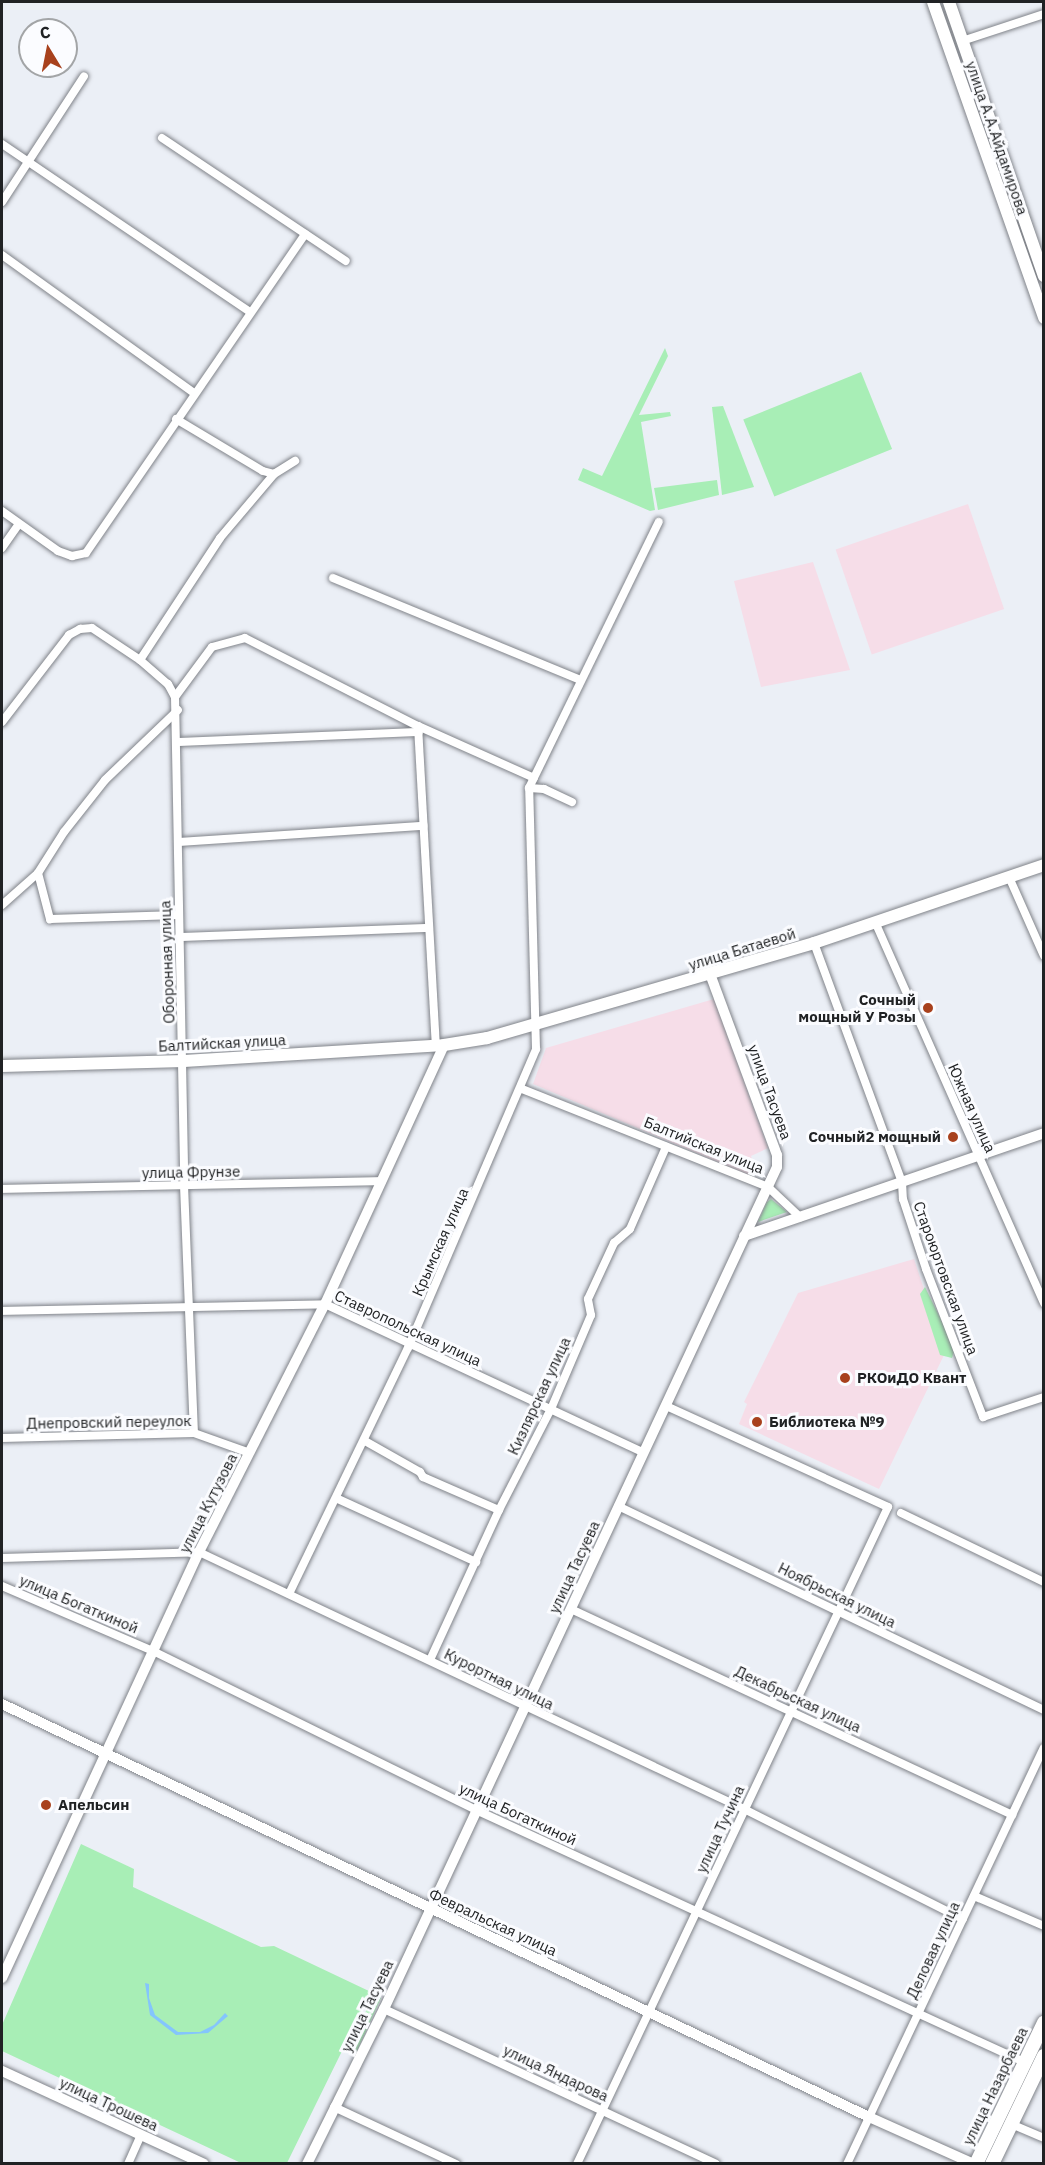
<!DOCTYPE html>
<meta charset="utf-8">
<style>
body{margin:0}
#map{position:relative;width:1045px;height:2165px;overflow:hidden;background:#ebeff6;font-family:"IBM Plex Sans",sans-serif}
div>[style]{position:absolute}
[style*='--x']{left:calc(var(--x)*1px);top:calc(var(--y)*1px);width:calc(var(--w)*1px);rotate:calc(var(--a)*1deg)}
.education>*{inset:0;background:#f6dde8;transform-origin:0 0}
.green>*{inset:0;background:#a8eeb6;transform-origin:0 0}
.water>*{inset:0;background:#84c5fc}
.roads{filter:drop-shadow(0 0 2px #808389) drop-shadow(0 0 2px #808389)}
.minor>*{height:8px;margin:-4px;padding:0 4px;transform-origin:4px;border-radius:4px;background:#fff}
.tertiary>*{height:10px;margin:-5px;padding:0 5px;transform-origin:5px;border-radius:5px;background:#fff}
.secondary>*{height:12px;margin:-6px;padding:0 6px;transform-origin:6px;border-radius:6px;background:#fff}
.primary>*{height:14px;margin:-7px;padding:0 7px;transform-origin:7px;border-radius:7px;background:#fff}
.dots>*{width:16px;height:16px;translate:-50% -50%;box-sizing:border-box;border:3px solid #fbfcff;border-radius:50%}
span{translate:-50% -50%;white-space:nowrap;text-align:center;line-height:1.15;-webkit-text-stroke:6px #fbfcff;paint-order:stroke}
.street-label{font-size:15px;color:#202224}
.poi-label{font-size:15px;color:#202224;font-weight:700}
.right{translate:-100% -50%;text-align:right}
.left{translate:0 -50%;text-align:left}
.frame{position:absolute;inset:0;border:3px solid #202224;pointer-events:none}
.north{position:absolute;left:18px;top:18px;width:60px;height:60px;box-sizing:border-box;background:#fbfcff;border:2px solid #a3a5a7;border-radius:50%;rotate:350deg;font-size:16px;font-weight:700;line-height:24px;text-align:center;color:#202224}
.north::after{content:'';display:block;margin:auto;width:21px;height:27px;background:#a8411d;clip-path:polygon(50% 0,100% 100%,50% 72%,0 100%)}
</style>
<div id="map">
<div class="education">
<div style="left:968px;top:504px;width:111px;height:140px;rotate:71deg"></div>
<div style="clip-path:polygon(813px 562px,850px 670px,761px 687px,734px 581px)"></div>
<div style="clip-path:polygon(714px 999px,768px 1148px,751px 1156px,756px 1172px,749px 1175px,533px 1084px,546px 1048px)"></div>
<div style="clip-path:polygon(914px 1259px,945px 1353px,879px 1489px,739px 1424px,747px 1404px,744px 1402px,798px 1293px)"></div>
</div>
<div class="green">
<div style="clip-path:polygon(665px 348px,668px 356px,639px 415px,670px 412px,671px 416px,641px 422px,655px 510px,650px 511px,578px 480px,583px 468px,602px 476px)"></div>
<div style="left:861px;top:372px;width:83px;height:127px;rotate:68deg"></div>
<div style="clip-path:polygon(723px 406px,754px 487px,722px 495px,712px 407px)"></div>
<div style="clip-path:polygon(717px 480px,719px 495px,658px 510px,654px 488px)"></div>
<div style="clip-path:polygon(771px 1199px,787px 1212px,758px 1222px,767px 1202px)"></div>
<div style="clip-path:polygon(925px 1287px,955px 1348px,952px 1358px,940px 1355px,920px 1294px)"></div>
<div style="clip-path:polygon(81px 1844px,134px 1869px,133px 1887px,261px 1947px,274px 1946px,371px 1992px,287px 2163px,241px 2163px,2px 2051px,2px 2025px)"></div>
<div style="clip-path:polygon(374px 1995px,381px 1998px,356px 2053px,347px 2049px)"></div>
</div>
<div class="water">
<div style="clip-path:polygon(145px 1983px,149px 1984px,149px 1998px,155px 2015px,178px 2032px,200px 2032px,214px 2025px,225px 2013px,228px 2016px,208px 2033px,176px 2035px,150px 2015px)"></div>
</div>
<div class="roads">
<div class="minor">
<div style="--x:962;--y:41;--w:86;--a:-18.2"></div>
<div style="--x:162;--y:138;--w:221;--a:33.8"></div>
<div style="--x:2;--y:144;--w:300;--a:34.1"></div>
<div style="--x:2;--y:202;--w:150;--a:-56.9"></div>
<div style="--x:2;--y:255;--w:236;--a:35.7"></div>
<div style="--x:176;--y:419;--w:101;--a:30.9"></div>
<div style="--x:263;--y:471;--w:11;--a:15"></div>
<div style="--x:274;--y:474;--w:25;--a:-32"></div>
<div style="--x:2;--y:511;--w:69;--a:35.5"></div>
<div style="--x:58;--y:551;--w:15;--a:20"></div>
<div style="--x:72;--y:556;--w:14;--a:-12"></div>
<div style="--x:86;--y:553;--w:387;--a:-55.5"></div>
<div style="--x:2;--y:548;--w:29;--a:-55"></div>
<div style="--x:333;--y:578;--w:267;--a:22.4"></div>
<div style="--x:140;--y:660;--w:146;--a:-56.7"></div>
<div style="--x:220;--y:538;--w:84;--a:-49.8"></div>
<div style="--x:175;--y:697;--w:62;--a:-53.5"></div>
<div style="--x:212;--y:647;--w:34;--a:-15"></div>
<div style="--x:245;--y:638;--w:194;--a:27"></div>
<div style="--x:418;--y:726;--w:127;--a:24.1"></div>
<div style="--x:2;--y:722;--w:110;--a:-52.4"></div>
<div style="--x:69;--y:635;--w:13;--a:-29"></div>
<div style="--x:80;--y:629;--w:12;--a:-5"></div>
<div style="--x:92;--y:628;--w:58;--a:33.7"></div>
<div style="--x:140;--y:660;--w:37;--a:41"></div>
<div style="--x:168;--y:684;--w:15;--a:62"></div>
<div style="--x:175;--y:697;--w:488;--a:88.9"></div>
<div style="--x:184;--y:1185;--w:248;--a:87.7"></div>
<div style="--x:418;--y:726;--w:320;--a:86.8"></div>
<div style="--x:177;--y:742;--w:242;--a:-2.4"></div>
<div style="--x:529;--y:788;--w:15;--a:4"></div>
<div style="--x:544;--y:789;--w:31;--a:25"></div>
<div style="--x:179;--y:842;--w:245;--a:-3.8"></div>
<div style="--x:38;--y:873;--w:48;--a:75.4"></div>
<div style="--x:50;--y:919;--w:128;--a:-1.8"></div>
<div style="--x:1009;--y:877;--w:86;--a:66.1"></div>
<div style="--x:2;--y:905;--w:48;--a:-41.6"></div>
<div style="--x:38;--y:873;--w:49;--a:-57.6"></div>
<div style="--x:64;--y:832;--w:66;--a:-51.7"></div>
<div style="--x:105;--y:780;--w:101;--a:-43.8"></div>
<div style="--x:876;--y:924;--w:415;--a:66.1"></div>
<div style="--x:179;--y:937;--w:249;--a:-2.1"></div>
<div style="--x:814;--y:943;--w:255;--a:69.8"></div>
<div style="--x:902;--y:1182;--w:17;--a:87"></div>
<div style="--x:903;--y:1199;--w:74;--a:71.8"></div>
<div style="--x:926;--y:1269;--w:159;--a:68.9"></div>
<div style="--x:983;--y:1417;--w:64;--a:-18.2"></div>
<div style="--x:522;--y:1089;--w:265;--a:21.7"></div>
<div style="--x:768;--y:1187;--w:44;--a:43.2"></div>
<div style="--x:2;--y:1189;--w:380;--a:-1.2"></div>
<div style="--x:2;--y:1311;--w:323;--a:-1.2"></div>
<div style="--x:325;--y:1304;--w:351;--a:25"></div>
<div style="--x:2;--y:1438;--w:192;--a:-1.5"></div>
<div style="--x:194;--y:1433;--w:59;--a:19.7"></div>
<div style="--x:365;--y:1441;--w:63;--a:29.4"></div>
<div style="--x:420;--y:1472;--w:6;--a:59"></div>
<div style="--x:423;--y:1477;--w:83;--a:23.5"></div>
<div style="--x:338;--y:1499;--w:152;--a:24.5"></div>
<div style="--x:618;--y:1506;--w:472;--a:25.6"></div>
<div style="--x:901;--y:1513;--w:159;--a:25.8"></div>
<div style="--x:2;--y:1558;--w:197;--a:-1.7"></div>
<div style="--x:199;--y:1552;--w:603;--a:25.25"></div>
<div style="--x:744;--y:1809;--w:245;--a:26.7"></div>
<div style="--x:2;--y:1586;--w:164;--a:23.3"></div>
<div style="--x:153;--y:1651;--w:360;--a:26.2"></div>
<div style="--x:476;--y:1810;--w:603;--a:24.7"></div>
<div style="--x:289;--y:1594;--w:273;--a:-64.2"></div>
<div style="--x:408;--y:1348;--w:325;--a:-66.8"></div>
<div style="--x:536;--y:1049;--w:261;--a:-91.5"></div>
<div style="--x:529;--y:788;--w:296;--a:-64"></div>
<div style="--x:571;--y:1609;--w:487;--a:25"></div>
<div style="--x:430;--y:1660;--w:165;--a:-65.3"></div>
<div style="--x:499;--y:1510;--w:114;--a:-62.8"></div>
<div style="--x:551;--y:1409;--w:102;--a:-66.9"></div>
<div style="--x:591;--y:1315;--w:16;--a:-101"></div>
<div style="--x:588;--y:1299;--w:62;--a:-65.1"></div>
<div style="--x:614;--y:1243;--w:21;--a:-41"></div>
<div style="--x:630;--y:1229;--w:90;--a:-66.3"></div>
<div style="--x:974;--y:1896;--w:76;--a:23.2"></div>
<div style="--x:384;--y:2009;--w:366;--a:25"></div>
<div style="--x:334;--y:2107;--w:135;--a:25"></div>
<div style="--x:1011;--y:2124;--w:36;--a:23"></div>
<div style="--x:128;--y:2164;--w:32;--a:-66"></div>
<div style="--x:577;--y:2164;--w:727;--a:-64.67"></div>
<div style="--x:888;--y:1507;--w:244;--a:-155.5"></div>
<div style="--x:847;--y:2164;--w:460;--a:-64.7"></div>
</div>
<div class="tertiary">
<div style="--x:744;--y:1236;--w:317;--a:-18.9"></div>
<div style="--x:2;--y:1704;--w:960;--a:25.47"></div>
<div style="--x:869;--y:2117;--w:115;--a:24.1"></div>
<div style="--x:2;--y:1978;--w:469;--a:-65.2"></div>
<div style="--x:199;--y:1552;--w:278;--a:-63.1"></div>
<div style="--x:325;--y:1304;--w:285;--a:-65.3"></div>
<div style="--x:2;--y:2071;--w:222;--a:24.7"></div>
<div style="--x:307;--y:2164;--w:173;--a:-63.6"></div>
<div style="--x:384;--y:2009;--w:929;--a:-64.98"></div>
<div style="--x:777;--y:1167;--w:12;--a:-90"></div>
<div style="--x:777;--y:1155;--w:193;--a:-110.3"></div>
</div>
<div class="secondary">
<div style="--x:933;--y:2;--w:335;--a:70.6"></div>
<div style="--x:949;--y:2;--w:290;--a:70.9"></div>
<div style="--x:2;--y:1066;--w:182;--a:-1.6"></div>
<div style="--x:184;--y:1061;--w:260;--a:-3.5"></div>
<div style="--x:444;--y:1045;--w:44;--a:-9.2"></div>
<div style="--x:487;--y:1038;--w:341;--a:-16.2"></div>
<div style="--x:814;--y:943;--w:243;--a:-18.7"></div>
</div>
<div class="primary">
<div style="--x:976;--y:2164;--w:157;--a:-64.3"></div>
<div style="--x:992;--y:2164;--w:120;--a:-64.3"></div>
</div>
</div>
<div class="dots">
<div style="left:928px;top:1008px;background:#a8411d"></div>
<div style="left:953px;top:1137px;background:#a8411d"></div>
<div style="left:845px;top:1378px;background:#a8411d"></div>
<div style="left:757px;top:1422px;background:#a8411d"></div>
<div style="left:46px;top:1805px;background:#a8411d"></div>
</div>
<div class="street-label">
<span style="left:997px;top:138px;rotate:71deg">улица А.А.Айдамирова</span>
<span style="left:742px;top:949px;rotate:-17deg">улица Батаевой</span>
<span style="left:167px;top:962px;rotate:-92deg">Оборонная улица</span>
<span style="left:222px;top:1043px;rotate:-3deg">Балтийская улица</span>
<span style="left:770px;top:1092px;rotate:70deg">улица Тасуева</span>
<span style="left:972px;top:1108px;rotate:66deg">Южная улица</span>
<span style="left:704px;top:1145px;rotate:22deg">Балтийская улица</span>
<span style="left:191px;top:1172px;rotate:-1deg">улица Фрунзе</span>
<span style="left:440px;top:1242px;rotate:-66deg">Крымская улица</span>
<span style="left:946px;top:1278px;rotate:70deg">Староюртовская улица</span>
<span style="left:408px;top:1328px;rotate:25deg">Ставропольская улица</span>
<span style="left:539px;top:1396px;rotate:-65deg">Кизлярская улица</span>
<span style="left:109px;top:1422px;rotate:-1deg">Днепровский переулок</span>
<span style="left:208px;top:1503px;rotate:-63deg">улица Кутузова</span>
<span style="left:574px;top:1567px;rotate:-65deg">улица Тасуева</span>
<span style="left:837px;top:1595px;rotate:26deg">Ноябрьская улица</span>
<span style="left:79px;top:1604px;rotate:23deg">улица Богаткиной</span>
<span style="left:499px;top:1679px;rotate:26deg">Курортная улица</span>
<span style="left:798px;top:1699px;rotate:25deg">Декабрьская улица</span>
<span style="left:518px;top:1814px;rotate:25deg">улица Богаткиной</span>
<span style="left:720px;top:1829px;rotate:-65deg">улица Тучина</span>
<span style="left:493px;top:1922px;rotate:25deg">Февральская улица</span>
<span style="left:933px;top:1950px;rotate:-65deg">Деловая улица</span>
<span style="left:367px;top:2006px;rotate:-64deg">улица Тасуева</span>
<span style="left:556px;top:2073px;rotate:25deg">улица Яндарова</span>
<span style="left:995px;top:2086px;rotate:-64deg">улица Назарбаева</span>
<span style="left:109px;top:2104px;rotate:25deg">улица Трошева</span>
</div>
<div class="poi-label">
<span class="right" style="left:916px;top:1008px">Сочный<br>мощный У Розы</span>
<span class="right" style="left:941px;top:1137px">Сочный2 мощный</span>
<span class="left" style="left:857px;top:1378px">РКОиДО Квант</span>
<span class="left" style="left:769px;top:1422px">Библиотека №9</span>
<span class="left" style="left:58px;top:1805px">Апельсин</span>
</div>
<div class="frame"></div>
<div class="north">С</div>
</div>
